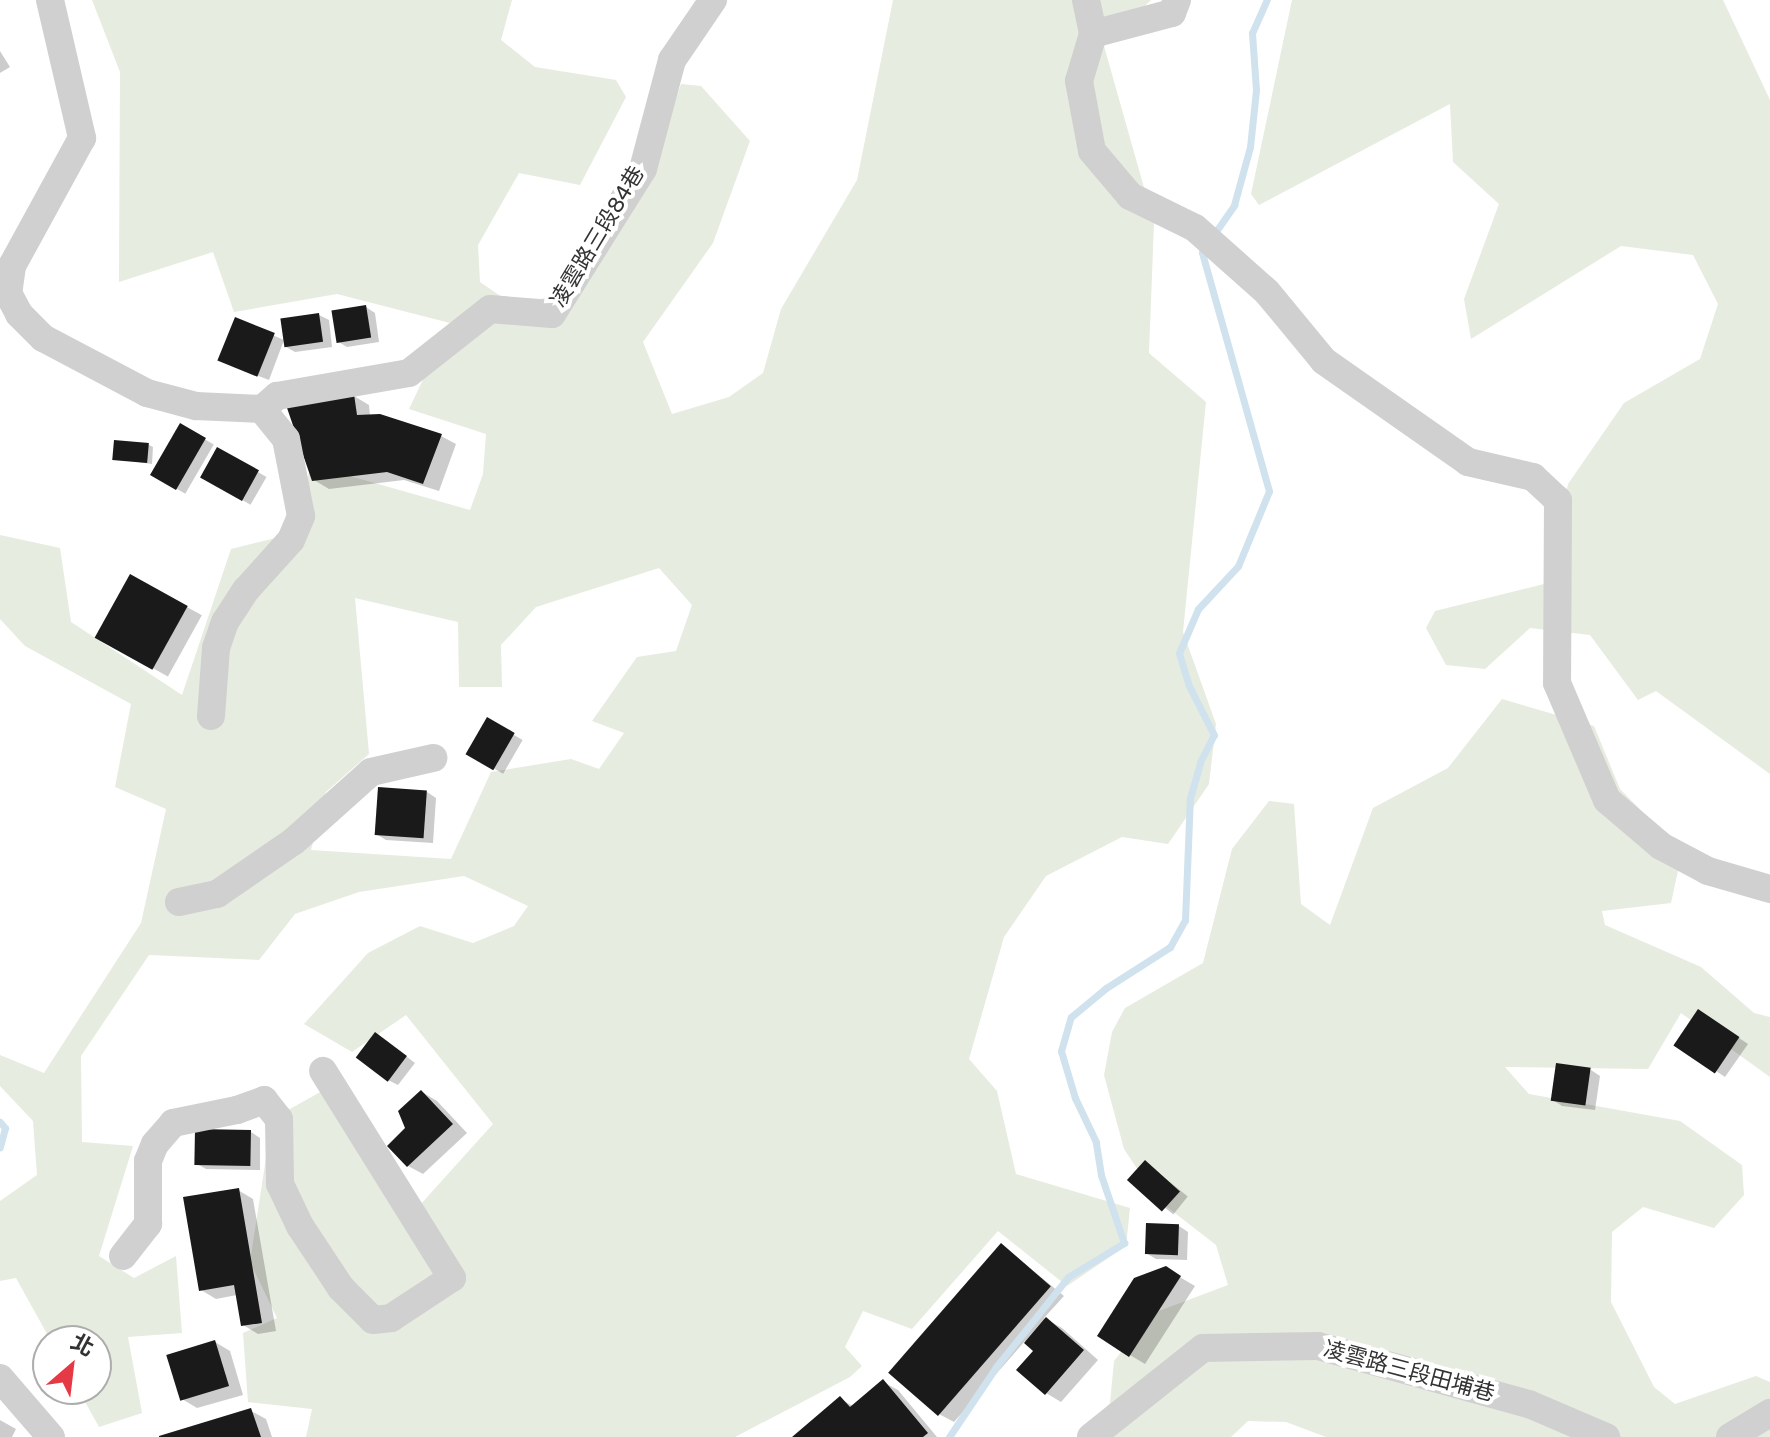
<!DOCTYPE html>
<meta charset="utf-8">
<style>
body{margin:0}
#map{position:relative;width:1770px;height:1437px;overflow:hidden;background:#fff;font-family:"Varela Round","Noto Sans TC",sans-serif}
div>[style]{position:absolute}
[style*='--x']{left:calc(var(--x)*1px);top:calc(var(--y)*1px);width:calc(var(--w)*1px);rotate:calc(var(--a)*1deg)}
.green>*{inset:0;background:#e6ecdf}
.shadow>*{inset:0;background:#0003;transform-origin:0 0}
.stream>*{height:7px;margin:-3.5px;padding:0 3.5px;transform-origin:3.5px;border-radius:3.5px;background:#cfe2ee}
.building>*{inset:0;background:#1a1a1a;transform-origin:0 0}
.minor>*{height:28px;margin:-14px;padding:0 14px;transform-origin:14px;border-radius:14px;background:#d0d0d0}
span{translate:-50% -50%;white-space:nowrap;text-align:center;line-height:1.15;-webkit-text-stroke:8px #fff;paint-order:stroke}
.street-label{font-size:22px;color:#333}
.north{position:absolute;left:32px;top:1325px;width:80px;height:80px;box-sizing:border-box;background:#fff;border:2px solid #adadad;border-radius:50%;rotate:28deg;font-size:22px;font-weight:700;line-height:32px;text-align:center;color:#333}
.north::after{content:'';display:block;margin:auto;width:28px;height:36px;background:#e63946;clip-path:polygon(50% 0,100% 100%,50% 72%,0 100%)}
</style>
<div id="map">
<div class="green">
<div style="clip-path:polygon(evenodd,92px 0,512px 0,501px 40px,535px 67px,616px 80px,626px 97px,580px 185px,519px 173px,478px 245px,480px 282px,512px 304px,551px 297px,661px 141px,681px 84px,701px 86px,750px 141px,713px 243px,643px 342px,672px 414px,729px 397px,763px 373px,781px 309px,857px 180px,893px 0,1151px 0,1104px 46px,1154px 223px,1149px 353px,1206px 402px,1183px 632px,1216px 724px,1209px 784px,1168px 844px,1122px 837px,1046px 876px,1004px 937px,969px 1059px,997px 1091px,1016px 1174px,1130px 1208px,1126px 1246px,1067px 1286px,998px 1231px,912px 1329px,863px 1311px,845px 1347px,862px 1366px,850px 1377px,735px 1437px,306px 1437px,312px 1409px,248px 1402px,243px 1333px,277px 1318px,250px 1262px,272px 1119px,340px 1081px,420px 1205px,493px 1124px,406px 1015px,352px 1052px,304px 1024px,368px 953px,420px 926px,473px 943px,514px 926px,528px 906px,464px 876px,359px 892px,295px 914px,259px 960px,149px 955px,81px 1056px,82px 1142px,133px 1146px,99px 1256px,134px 1278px,176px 1256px,182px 1333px,128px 1337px,142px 1413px,99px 1427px,78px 1389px,96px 1389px,96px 1341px,51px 1341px,16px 1278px,0 1281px,0 1201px,37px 1175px,33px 1121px,0 1086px,0 1055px,44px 1073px,141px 923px,166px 809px,115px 787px,131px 704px,25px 646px,0 619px,0 535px,60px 548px,71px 622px,182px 695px,231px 549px,292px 534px,311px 465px,470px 510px,483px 474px,486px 434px,409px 409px,450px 323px,337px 294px,234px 312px,213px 252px,119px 282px,120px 72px,92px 0,659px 568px,692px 605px,676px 651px,637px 657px,592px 721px,624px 733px,599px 769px,571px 759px,491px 772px,451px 859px,311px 850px,326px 792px,369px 754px,355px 598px,458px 622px,459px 687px,502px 687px,501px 645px,536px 607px,659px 568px)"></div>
<div style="clip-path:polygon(1292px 0,1723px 0,1770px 100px,1770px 774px,1656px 691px,1638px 700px,1590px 635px,1530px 628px,1485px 669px,1446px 665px,1426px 628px,1435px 611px,1548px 583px,1568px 484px,1624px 403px,1700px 359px,1718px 304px,1693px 255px,1621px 246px,1471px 339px,1464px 299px,1499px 204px,1453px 162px,1450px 104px,1259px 205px,1251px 194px)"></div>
<div style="clip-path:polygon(1502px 699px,1594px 726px,1620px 789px,1682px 852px,1671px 903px,1602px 911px,1605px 925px,1701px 967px,1754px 1013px,1770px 1017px,1770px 1077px,1681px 1013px,1648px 1069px,1505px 1067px,1529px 1094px,1680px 1121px,1742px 1165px,1744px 1195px,1714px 1228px,1643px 1207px,1612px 1232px,1611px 1302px,1654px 1387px,1675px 1404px,1756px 1376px,1770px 1382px,1770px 1437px,1326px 1437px,1286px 1422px,1248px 1421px,1231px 1437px,1077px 1437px,1110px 1403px,1114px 1361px,1151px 1314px,1228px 1285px,1216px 1245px,1158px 1200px,1124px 1149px,1104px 1075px,1112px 1032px,1125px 1008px,1203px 963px,1232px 849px,1269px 801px,1294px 804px,1301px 904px,1330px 925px,1373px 808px,1448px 768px)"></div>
</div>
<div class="shadow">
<div style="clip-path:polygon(0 51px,10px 67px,0 73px)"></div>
<div style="clip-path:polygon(366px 307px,375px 313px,379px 342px,347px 347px,337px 341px)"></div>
<div style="clip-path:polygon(319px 315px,329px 320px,332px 347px,295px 352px,286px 347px)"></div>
<div style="clip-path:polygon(236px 319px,284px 340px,269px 380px,230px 365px)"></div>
<div style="clip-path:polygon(354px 396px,369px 405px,370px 416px,441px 436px,456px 444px,439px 491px,404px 480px,329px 489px,314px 480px)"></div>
<div style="left:180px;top:425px;width:39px;height:57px;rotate:30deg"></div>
<div style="clip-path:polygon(149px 445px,153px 447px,152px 464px,114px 459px)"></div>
<div style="left:218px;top:449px;width:56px;height:32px;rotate:30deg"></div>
<div style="left:131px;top:576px;width:81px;height:70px;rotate:29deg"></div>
<div style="left:488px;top:720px;width:40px;height:39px;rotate:30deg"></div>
<div style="clip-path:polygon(427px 792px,436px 798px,433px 843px,386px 840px,376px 834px)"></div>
<div style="clip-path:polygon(1708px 1017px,1748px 1044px,1725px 1077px,1716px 1071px)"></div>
<div style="clip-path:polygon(385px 1040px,415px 1063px,398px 1085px,388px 1080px)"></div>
<div style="clip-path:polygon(1591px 1070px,1600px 1076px,1595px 1110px,1562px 1106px,1553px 1100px)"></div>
<div style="clip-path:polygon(422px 1092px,437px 1101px,467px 1133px,423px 1174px,408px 1166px,408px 1129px)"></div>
<div style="clip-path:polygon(251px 1132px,260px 1138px,260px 1170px,206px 1169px,197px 1164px)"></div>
<div style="left:1145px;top:1162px;width:55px;height:23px;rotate:39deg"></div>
<div style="clip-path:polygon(238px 1190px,253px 1199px,276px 1331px,258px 1334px,243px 1325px,237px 1295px,216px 1299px,201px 1290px)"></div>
<div style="clip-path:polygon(1179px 1226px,1188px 1232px,1187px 1260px,1156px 1259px,1146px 1253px)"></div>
<div style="clip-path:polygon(1002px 1245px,1064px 1296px,1044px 1318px,1062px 1328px,1098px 1360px,1061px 1402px,1046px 1393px,1036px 1350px,1025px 1341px,954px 1422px,939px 1414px)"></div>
<div style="clip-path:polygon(1166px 1269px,1195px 1286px,1145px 1364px,1130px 1355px)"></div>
<div style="clip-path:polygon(215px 1342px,230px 1351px,243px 1395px,197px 1408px,182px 1399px)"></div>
<div style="clip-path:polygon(883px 1382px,898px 1390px,937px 1437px,795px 1437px,840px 1399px,853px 1406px)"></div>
<div style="clip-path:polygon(251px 1411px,266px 1419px,272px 1437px,163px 1437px)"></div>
<div style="clip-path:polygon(0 1420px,16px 1429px,12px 1437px,0 1437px)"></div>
</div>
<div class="stream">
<div style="--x:1212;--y:237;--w:39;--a:-55"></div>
<div style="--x:1234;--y:205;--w:60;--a:-74.6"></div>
<div style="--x:1250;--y:147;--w:57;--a:-84"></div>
<div style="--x:1256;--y:90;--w:57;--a:-94"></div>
<div style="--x:1252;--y:33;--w:36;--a:-66"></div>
<div style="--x:0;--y:1122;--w:8;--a:50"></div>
<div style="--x:5;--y:1128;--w:20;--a:105"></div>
<div style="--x:949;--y:1437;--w:84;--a:-56.1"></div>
<div style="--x:996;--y:1367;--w:115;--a:-51.3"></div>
<div style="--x:1068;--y:1277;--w:66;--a:-31.3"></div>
<div style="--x:1124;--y:1243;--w:72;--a:-108.7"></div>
<div style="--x:1101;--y:1175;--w:33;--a:-99"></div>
<div style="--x:1096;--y:1142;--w:49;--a:-115.5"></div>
<div style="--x:1075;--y:1098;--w:49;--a:-106.6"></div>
<div style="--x:1061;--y:1051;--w:35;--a:-74"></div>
<div style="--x:1071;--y:1017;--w:45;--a:-39.6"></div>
<div style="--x:1106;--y:988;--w:76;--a:-32.6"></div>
<div style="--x:1170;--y:947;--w:31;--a:-61"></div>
<div style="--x:1185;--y:920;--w:122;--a:-87.7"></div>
<div style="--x:1190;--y:798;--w:37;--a:-74"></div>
<div style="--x:1200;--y:762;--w:30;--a:-63"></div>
<div style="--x:1214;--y:735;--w:55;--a:-117"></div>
<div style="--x:1189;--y:686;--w:34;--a:-107"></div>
<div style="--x:1179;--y:653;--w:48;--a:-66.6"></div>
<div style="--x:1198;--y:609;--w:59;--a:-47.1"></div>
<div style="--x:1238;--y:566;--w:81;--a:-67.5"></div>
<div style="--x:1269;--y:491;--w:248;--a:-105.7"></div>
<div style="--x:1202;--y:252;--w:5;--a:-53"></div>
</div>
<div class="building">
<div style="left:366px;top:305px;width:33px;height:35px;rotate:81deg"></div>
<div style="left:319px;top:313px;width:29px;height:39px;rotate:82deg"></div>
<div style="left:235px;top:317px;width:43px;height:47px;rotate:22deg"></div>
<div style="clip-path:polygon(354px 394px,357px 415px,380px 414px,442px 434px,423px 484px,387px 472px,312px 481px,286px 405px)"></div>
<div style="left:180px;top:423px;width:30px;height:60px;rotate:30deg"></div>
<div style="left:114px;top:440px;width:35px;height:20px;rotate:5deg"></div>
<div style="left:217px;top:447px;width:48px;height:35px;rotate:29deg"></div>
<div style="left:130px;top:574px;width:66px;height:73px;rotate:29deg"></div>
<div style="left:487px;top:717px;width:32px;height:43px;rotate:30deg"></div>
<div style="left:378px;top:787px;width:49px;height:48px;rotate:4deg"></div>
<div style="left:1698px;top:1009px;width:50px;height:44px;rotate:34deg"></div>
<div style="left:375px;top:1032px;width:40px;height:32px;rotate:37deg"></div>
<div style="left:1556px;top:1063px;width:35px;height:38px;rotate:8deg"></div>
<div style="clip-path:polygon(421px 1090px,453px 1124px,407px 1167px,387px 1146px,405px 1128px,398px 1111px)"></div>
<div style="left:195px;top:1129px;width:56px;height:36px;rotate:1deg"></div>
<div style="left:1145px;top:1160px;width:47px;height:27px;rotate:42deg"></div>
<div style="clip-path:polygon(239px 1188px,262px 1323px,241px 1326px,234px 1285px,199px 1291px,183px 1197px)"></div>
<div style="left:1146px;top:1223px;width:33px;height:31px;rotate:2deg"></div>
<div style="left:1001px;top:1243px;width:66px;height:172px;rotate:41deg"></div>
<div style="clip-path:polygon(1166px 1266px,1181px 1276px,1129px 1357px,1097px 1336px,1134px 1278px)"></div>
<div style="clip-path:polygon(1046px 1317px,1084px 1350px,1045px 1395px,1016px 1370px,1033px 1351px,1024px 1343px)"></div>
<div style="left:215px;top:1340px;width:48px;height:51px;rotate:73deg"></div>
<div style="clip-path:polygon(883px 1379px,928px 1433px,923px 1437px,792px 1437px,840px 1396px,850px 1407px)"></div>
<div style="clip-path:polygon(251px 1408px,261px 1437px,159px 1437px,159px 1436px)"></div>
</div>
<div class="minor">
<div style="--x:50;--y:0;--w:142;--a:76.9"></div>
<div style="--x:82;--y:138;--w:146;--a:118.7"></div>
<div style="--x:12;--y:266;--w:27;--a:98"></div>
<div style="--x:8;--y:293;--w:24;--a:62"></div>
<div style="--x:19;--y:314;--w:34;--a:45"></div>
<div style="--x:43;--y:338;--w:118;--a:27.9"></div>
<div style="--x:147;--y:393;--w:51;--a:14.9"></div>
<div style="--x:196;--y:406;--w:66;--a:2.6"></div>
<div style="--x:262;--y:409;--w:20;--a:-41"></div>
<div style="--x:277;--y:396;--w:134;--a:-9.9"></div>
<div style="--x:409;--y:373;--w:103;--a:-38.3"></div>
<div style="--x:490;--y:309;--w:62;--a:4.6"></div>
<div style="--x:552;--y:314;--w:171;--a:-57.9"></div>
<div style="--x:643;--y:169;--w:113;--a:-75.1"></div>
<div style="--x:672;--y:60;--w:73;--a:-55.7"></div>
<div style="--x:1086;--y:0;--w:35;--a:78"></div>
<div style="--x:1177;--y:0;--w:14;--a:111"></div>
<div style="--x:1172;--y:13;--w:82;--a:165.1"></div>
<div style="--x:1093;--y:34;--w:49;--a:106.6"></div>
<div style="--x:1079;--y:81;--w:71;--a:79.5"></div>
<div style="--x:1092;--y:151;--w:59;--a:49.8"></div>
<div style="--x:1130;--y:196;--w:72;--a:26.2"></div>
<div style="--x:1195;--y:228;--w:96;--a:41.6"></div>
<div style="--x:1267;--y:292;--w:89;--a:50.4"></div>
<div style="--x:1324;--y:361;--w:176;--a:35"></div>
<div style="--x:1468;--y:462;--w:67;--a:13"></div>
<div style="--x:1533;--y:477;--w:34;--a:43"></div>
<div style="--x:1558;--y:500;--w:183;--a:90.3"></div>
<div style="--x:1557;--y:683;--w:127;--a:66.9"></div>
<div style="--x:1607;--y:800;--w:71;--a:40.4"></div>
<div style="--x:1661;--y:846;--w:53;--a:28"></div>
<div style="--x:1708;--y:871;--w:65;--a:16.2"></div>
<div style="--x:211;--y:716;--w:68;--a:-85.8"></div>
<div style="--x:216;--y:648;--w:28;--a:-71"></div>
<div style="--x:225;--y:622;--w:38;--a:-57"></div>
<div style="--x:246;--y:590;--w:67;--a:-48"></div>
<div style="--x:291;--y:540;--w:26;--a:-67"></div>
<div style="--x:301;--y:516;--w:78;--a:-101"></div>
<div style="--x:286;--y:439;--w:38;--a:-129"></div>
<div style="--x:179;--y:902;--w:39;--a:-12"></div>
<div style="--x:217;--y:894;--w:93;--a:-34.5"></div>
<div style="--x:294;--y:841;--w:103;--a:-41.9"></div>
<div style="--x:371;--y:772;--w:64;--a:-12.7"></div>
<div style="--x:123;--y:1256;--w:41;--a:-52"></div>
<div style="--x:148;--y:1224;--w:63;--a:-90"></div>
<div style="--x:148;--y:1161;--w:18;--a:-68"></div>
<div style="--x:155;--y:1144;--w:28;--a:-49"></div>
<div style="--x:173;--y:1123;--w:65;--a:-11.5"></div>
<div style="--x:237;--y:1110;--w:29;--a:-20"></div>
<div style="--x:264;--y:1100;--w:24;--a:52"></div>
<div style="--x:279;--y:1119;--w:65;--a:89.1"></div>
<div style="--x:280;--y:1184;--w:47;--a:64.5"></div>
<div style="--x:300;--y:1226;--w:74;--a:56.5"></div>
<div style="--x:341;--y:1288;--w:45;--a:45"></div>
<div style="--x:373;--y:1320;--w:18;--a:-6"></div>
<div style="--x:391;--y:1318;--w:73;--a:-33.3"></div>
<div style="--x:452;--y:1278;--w:244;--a:-121.9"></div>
<div style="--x:0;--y:1378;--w:78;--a:49.2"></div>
<div style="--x:1091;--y:1437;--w:143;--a:-38.5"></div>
<div style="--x:1203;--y:1348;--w:115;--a:-1"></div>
<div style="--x:1318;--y:1346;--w:219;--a:15.4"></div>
<div style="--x:1529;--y:1404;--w:84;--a:23.2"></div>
<div style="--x:1730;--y:1437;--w:47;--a:-31"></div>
</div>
<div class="street-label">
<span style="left:598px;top:237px;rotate:-59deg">凌雲路三段84巷</span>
<span style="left:1409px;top:1372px;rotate:15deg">凌雲路三段田埔巷</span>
</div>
<div class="north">北</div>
</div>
